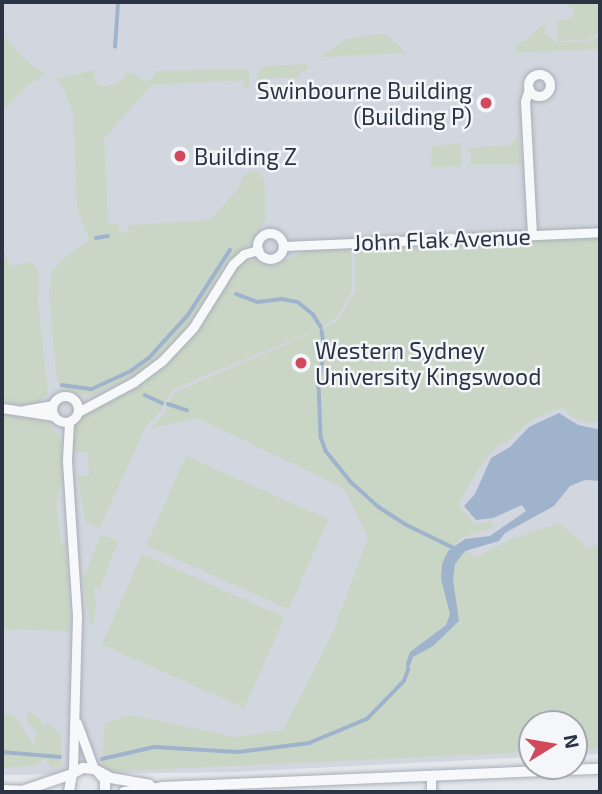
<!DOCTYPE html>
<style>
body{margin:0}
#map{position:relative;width:602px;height:794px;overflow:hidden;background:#e4e7ec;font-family:"Exo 2",sans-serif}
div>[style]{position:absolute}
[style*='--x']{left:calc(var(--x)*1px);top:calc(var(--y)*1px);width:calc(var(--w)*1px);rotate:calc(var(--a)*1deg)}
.built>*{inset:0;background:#d2d6de}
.green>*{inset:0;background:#c9d6c5;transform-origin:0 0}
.water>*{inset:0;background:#9fb4cc}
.stream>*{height:3.5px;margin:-1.75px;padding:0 1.75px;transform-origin:1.75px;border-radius:1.75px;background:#9fb4cc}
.roads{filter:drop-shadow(0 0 2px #a9aeb7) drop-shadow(0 0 2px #a9aeb7)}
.minor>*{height:9px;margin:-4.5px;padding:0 4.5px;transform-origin:4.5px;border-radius:4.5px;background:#f7f8fa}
.minor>.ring{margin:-4.5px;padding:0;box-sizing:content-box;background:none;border:9px solid #f7f8fa;border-radius:50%}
.tertiary>*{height:10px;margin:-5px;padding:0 5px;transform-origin:5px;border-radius:5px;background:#f7f8fa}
.dots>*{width:19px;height:19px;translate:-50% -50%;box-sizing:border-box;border:4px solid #f4f6f9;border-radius:50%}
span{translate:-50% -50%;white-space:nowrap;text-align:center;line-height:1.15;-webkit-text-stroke:5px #f4f6f9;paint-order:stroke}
.poi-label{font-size:23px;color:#2b3445}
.right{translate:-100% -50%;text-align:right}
.left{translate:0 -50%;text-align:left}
.street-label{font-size:23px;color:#2b3445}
.frame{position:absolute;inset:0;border:4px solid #2b3445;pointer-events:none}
.north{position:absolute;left:518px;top:710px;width:70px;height:70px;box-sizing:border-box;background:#f4f6f9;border:2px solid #a4a8b1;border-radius:50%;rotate:79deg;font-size:19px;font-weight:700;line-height:28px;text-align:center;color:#2b3445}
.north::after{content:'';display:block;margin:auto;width:24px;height:32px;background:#d1495b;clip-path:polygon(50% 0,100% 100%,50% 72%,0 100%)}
</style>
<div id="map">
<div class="built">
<div style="clip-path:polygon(2px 2px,600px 2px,600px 754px,574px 755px,574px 724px,532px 724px,532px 757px,236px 772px,2px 775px)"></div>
</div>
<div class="green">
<div style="clip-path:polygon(564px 2px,600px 2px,600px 32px,590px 39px,557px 41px,557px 20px,574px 18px,573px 9px)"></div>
<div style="clip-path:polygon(546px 22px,545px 34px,556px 42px,590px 41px,600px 36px,600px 49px,516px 53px,516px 44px,524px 41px)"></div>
<div style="clip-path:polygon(2px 34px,23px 58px,46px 75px,29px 84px,2px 111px)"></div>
<div style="clip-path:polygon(378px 34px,387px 35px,406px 53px,320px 57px,346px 39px)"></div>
<div style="clip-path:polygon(307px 64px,307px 70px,300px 71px,300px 77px,263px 79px,258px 92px,257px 73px,264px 66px)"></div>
<div style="clip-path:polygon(249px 69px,249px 89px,244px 88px,243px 80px,151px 85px,104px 139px,108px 224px,119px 224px,120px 233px,128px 232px,128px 225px,210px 220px,238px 189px,244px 175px,253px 171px,261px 174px,264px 181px,266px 218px,253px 241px,228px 261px,183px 332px,156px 360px,132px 377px,95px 394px,83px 395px,67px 390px,59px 383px,56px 371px,49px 294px,52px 272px,62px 260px,89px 240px,77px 207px,73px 114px,64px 89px,53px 76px,59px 79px,92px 70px,97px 85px,107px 87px,125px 78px,124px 74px,133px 73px,144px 81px,152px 79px,156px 71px)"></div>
<div style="clip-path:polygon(519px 136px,521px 164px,467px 165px,471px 162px,471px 152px,466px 151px,466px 148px,509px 145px)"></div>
<div style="clip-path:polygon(462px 143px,461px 166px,431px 167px,432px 146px)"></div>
<div style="clip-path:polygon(600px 237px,600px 421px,590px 423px,574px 418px,562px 408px,552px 411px,531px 420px,507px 442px,498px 445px,478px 469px,458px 505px,475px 524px,490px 521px,494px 527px,463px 537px,456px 543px,476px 558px,509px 540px,559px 523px,588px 548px,600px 543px,600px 749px,574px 750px,574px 724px,532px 724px,532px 752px,101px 772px,105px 723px,131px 715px,235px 737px,283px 730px,334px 630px,368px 537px,344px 488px,197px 418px,150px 429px,165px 413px,174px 393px,337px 322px,355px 292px,355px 248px)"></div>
<div style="clip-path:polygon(2px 246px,10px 266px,31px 262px,39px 271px,38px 301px,48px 394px,35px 405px,2px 402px)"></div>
<div style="clip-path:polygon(352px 248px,352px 291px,338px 316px,319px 329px,173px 389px,161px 411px,146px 426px,99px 529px,85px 521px,78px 476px,89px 475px,88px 452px,73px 452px,72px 444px,73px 428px,81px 417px,142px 384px,166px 366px,190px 341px,236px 270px,245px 262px,255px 260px,273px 266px,307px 250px)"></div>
<div style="clip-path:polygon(2px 413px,47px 422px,61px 439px,63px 477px,56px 501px,61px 544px,66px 543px,70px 631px,2px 629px)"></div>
<div style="left:186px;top:456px;width:156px;height:98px;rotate:24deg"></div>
<div style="clip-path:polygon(101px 534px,118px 541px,99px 591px,97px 587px,94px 589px,96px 607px,91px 629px,83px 580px)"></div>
<div style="left:142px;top:554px;width:156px;height:99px;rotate:24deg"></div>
<div style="clip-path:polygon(27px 711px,41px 720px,43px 727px,48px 723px,61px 734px,61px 766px,50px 768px,47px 760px,43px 759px,40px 764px,32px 766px,2px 768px,2px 713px,16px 716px,36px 750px,34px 738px,38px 733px,28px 723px)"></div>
</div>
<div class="water">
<div style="clip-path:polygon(559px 413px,578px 425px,597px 429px,600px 427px,600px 481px,585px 480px,570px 486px,554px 506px,505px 533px,499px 541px,465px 551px,455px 564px,453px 579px,459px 621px,433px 646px,413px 657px,407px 674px,406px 663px,410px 652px,446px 625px,450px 614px,441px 579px,442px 564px,448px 551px,465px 539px,490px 536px,526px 511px,522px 505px,493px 518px,476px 520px,464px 506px,475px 494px,491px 458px,510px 447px,529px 427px)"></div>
</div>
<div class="stream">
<div style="--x:115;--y:47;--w:43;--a:-86"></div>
<div style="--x:96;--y:238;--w:12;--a:-9"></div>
<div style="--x:236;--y:294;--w:23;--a:20"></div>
<div style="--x:258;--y:302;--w:24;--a:-7"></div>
<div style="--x:282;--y:299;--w:16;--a:11"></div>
<div style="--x:298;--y:302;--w:19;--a:39"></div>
<div style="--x:313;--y:314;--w:15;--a:58"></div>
<div style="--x:322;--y:331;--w:18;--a:81"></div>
<div style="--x:325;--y:349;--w:36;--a:100"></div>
<div style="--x:319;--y:384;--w:53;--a:87.8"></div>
<div style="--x:321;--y:437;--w:15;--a:70"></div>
<div style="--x:326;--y:451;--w:38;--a:51"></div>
<div style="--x:350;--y:481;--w:39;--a:42"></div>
<div style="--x:379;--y:507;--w:33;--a:33"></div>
<div style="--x:407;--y:525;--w:55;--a:26.1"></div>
<div style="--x:62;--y:385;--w:30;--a:8"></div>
<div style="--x:92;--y:389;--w:43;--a:-24.8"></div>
<div style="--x:131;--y:371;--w:22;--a:-36"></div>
<div style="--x:149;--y:358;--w:58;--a:-47.8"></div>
<div style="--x:188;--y:315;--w:77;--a:-57.1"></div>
<div style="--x:145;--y:395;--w:19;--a:25"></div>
<div style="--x:168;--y:404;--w:20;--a:18"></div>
<div style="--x:2;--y:752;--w:58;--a:4.9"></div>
<div style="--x:102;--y:759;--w:53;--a:-13"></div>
<div style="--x:154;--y:747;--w:84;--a:3.4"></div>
<div style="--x:238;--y:752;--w:72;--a:-7.2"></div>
<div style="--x:309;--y:743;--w:63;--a:-22.5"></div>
<div style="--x:367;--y:719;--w:53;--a:-45.8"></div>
<div style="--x:404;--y:681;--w:12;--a:-70"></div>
</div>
<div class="roads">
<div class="minor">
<div class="ring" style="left:528px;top:74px;width:13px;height:13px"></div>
<div style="--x:529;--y:89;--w:13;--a:108"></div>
<div style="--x:525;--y:101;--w:134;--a:87"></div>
<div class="ring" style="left:257px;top:233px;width:17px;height:17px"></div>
<div style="--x:284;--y:246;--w:316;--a:-2.5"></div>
<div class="ring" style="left:52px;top:396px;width:17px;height:17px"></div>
<div style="--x:2;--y:408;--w:53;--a:8.7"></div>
<div style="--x:24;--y:410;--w:28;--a:-10"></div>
<div style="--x:78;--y:412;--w:64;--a:-28.2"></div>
<div style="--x:134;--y:382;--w:35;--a:-37"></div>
<div style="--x:162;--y:361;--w:45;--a:-46.8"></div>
<div style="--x:193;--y:328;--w:75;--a:-58"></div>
<div style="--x:233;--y:264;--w:15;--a:-42"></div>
<div style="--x:244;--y:254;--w:15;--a:-16"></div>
<div style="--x:69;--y:422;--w:39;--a:93"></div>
<div style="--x:67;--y:461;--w:155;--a:86.3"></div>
<div style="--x:77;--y:616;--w:157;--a:91.5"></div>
<div style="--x:77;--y:723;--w:49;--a:69.7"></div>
<div style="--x:431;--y:792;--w:16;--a:-90"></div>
</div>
<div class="tertiary">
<div style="--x:99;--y:773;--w:9;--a:49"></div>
<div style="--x:105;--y:780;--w:12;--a:90"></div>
<div style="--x:2;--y:790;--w:25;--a:2"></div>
<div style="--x:22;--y:791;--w:53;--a:-18.8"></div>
<div style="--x:69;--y:792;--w:18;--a:-81"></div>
<div style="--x:72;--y:774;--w:13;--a:-29"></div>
<div style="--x:83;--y:768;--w:11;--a:5"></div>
<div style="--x:94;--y:769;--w:19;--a:28"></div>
<div style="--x:111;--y:778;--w:39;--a:10"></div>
<div style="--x:124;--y:792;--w:38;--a:-7"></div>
<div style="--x:162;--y:787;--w:438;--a:-2.4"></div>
</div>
</div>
<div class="dots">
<div style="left:486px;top:103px;background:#d1495b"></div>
<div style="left:180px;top:156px;background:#d1495b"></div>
<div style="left:301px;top:363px;background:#d1495b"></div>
</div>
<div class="poi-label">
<span class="right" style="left:472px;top:103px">Swinbourne Building<br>(Building P)</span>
<span class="left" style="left:194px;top:156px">Building Z</span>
<span class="left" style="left:315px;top:363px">Western Sydney<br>University Kingswood</span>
</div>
<div class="street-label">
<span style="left:442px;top:239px;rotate:-2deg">John Flak Avenue</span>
</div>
<div class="frame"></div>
<div class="north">N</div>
</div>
